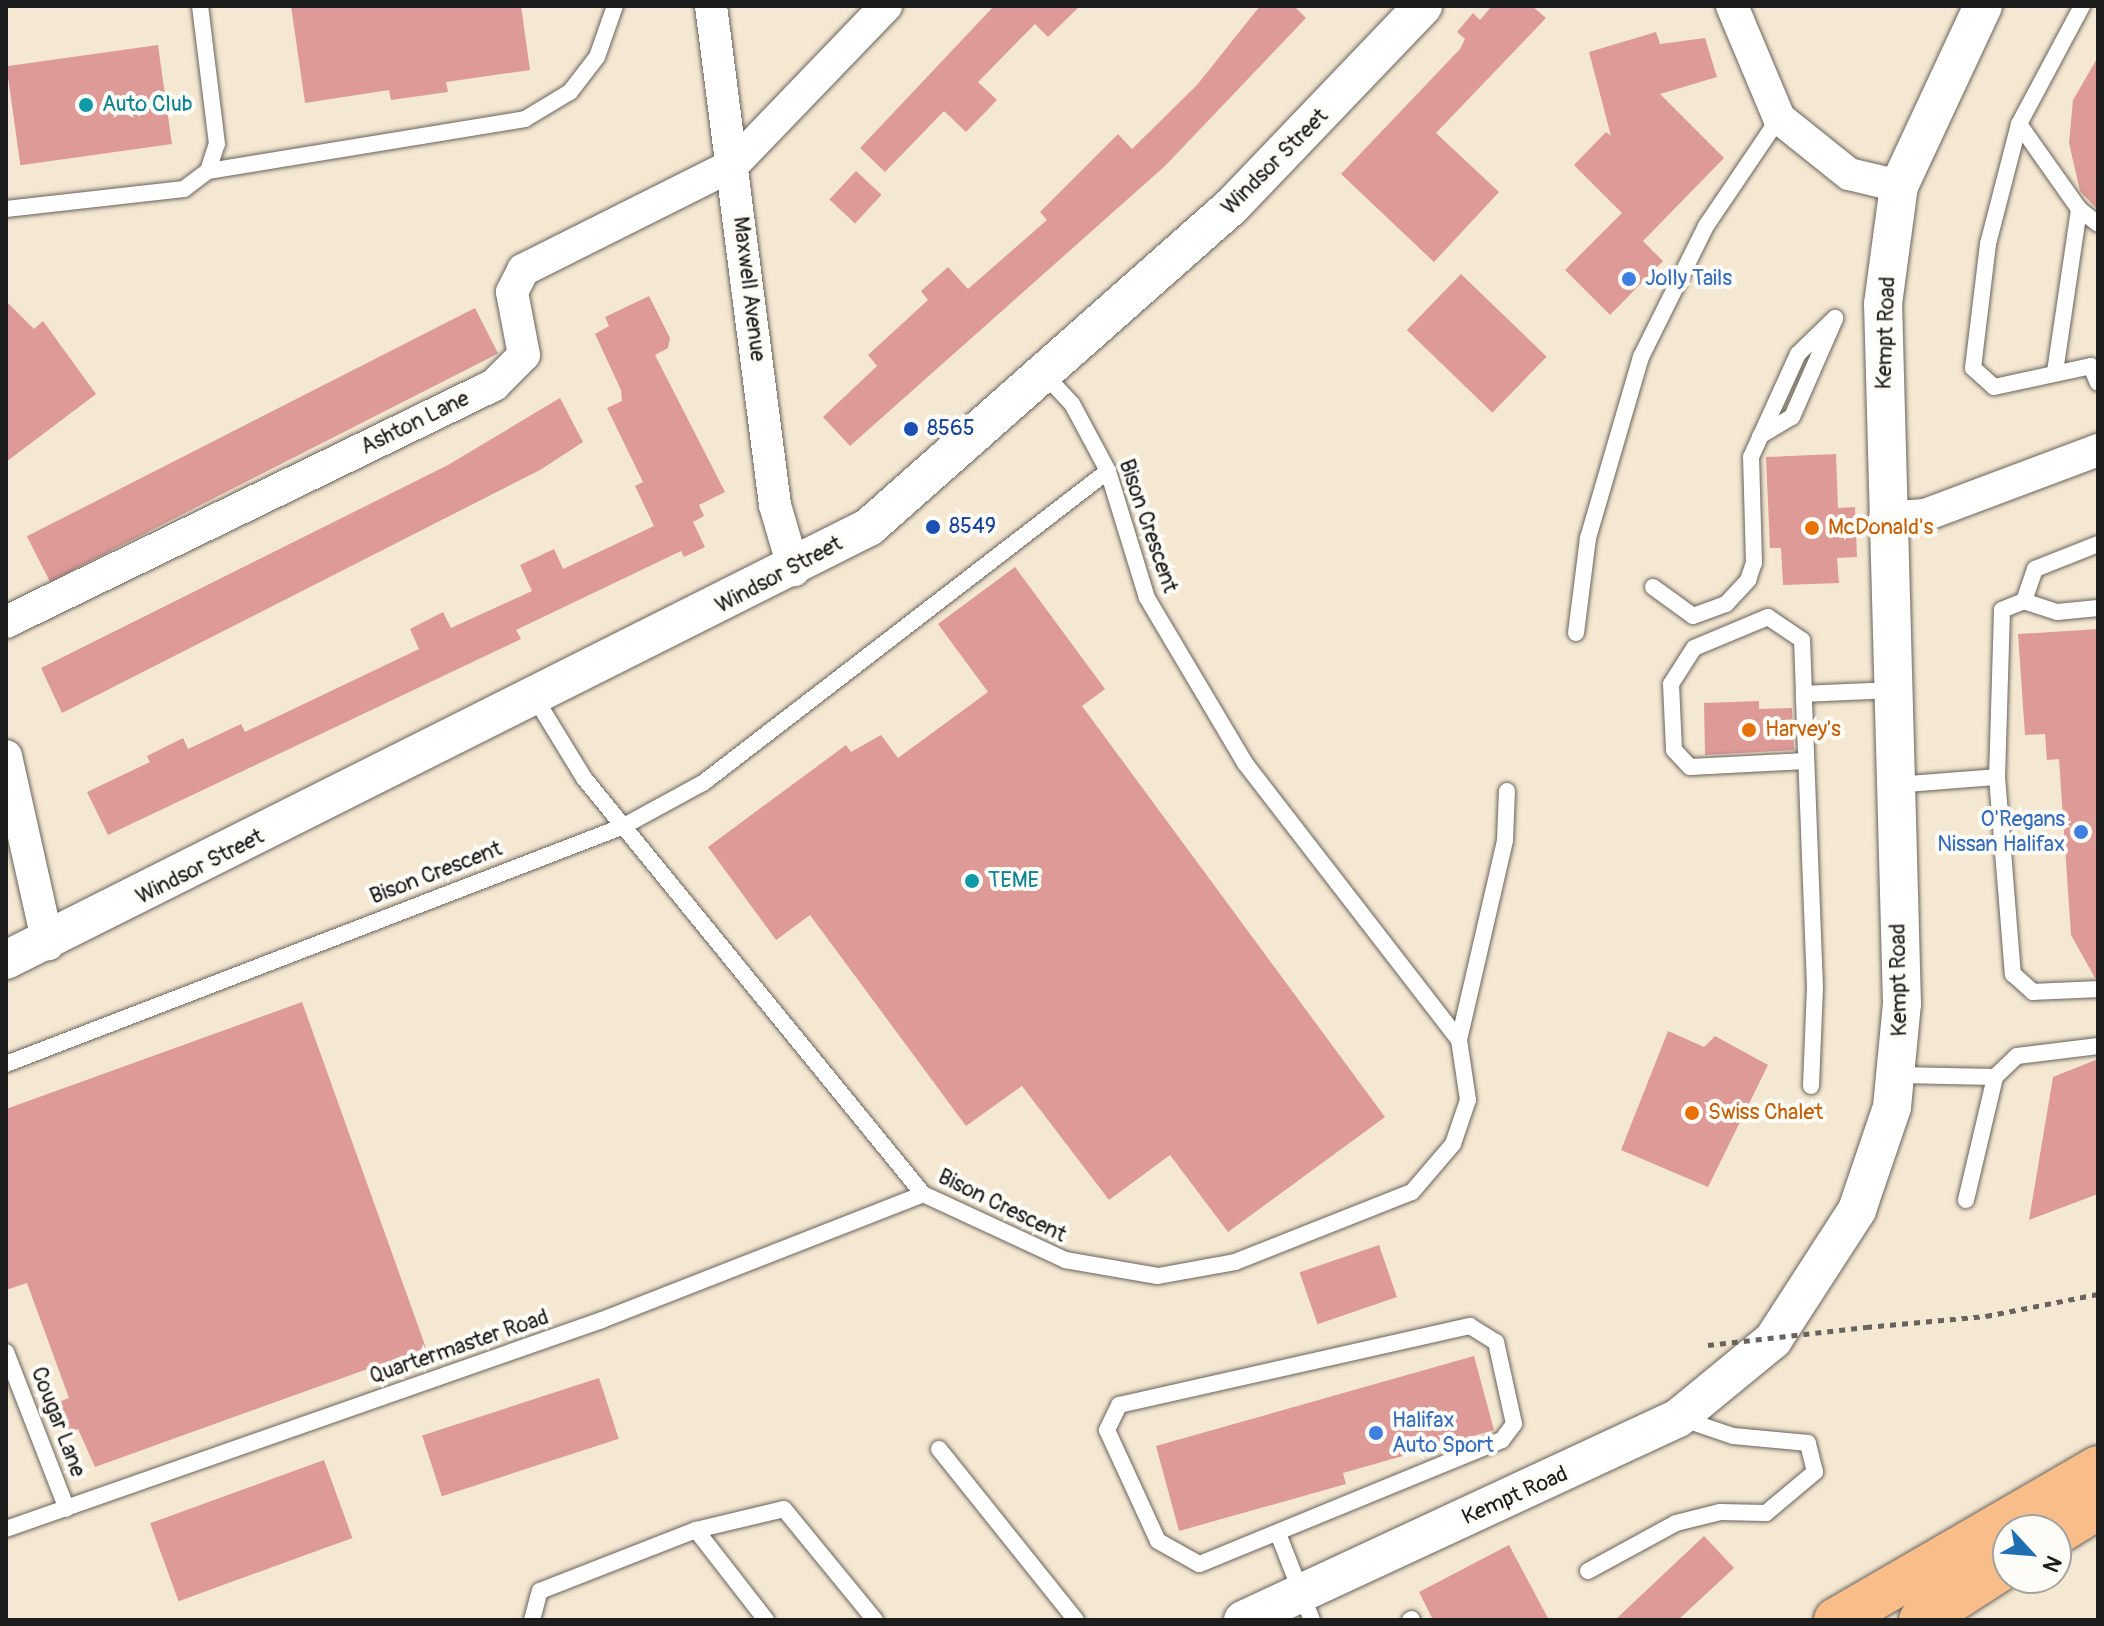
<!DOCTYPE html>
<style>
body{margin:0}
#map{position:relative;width:2104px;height:1626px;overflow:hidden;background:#f5e8d2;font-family:Pangolin,sans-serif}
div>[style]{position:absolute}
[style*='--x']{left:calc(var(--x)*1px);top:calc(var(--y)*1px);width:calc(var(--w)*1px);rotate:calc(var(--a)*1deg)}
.building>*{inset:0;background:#dd9a97;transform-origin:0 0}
.path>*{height:5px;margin-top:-2.5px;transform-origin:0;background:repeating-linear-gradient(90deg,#68635c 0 6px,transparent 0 12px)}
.roads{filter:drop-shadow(0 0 2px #68635c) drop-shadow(0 0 2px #68635c)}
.service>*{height:16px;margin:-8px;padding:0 8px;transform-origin:8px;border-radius:8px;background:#fff}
.minor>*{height:32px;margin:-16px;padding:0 16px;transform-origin:16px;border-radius:16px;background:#fff}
.tertiary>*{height:38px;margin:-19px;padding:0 19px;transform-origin:19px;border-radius:19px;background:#fff}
.primary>*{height:44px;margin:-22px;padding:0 22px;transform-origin:22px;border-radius:22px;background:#f8bd89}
.path-bridge>*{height:5px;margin-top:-2.5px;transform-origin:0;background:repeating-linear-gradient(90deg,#68635c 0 6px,transparent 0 12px)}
.dots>*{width:22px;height:22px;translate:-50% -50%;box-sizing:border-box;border:4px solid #fdfcf7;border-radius:50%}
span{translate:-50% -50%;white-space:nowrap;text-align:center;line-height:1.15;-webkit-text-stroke:8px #fdfcf7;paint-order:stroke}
.culture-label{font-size:22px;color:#0d838f}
.left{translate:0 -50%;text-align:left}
.street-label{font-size:22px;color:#1c1c1c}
.shop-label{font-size:22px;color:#366cbe}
.right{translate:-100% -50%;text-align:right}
.transit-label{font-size:22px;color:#164399}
.food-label{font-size:22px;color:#c56008}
.frame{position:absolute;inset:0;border:8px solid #1c1c1c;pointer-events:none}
.north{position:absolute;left:1992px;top:1514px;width:80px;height:80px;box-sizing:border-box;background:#fdfcf7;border:2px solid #a3a29f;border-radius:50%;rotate:116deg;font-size:22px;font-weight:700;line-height:32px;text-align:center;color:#1c1c1c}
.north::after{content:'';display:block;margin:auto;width:28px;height:36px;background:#1f6fb2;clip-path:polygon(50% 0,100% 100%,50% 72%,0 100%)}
</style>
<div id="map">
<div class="building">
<div style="clip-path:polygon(291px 6px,521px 6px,530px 70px,446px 82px,448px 92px,391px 100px,389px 90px,305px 103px)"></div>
<div style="clip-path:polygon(994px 6px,1080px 6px,1048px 37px,1035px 24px,978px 82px,997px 100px,966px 132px,944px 111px,885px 172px,860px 148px)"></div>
<div style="clip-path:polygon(1260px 6px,1294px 6px,1306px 18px,1165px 166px,850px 446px,823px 417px,877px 366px,868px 355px,928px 300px,921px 291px,948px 267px,968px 289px,1047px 220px,1040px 212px,1118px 134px,1132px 149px,1197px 85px)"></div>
<div style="clip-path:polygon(1492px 6px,1532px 6px,1546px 18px,1436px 133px,1499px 192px,1434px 262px,1341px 174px,1460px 49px,1465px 39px,1457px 32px,1473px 13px,1480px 20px)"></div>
<div style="clip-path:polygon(1656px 32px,1660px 44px,1705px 38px,1717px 77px,1660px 94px,1724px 158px,1643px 241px,1663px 261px,1610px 315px,1565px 270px,1622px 213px,1574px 165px,1606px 132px,1611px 136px,1589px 52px)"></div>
<div style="left:158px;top:45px;width:100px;height:153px;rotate:82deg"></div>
<div style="clip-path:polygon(2098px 57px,2098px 210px,2080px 191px,2069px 143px,2073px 100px)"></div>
<div style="left:856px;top:171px;width:35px;height:39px;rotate:43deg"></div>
<div style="left:1461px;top:274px;width:119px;height:78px;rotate:44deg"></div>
<div style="clip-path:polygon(649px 296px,670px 338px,668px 348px,655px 355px,725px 492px,699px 505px,704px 516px,693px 522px,705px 547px,684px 557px,681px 551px,516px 630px,521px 639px,108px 835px,87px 792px,150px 762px,147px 756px,183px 738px,188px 749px,241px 724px,245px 732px,419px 649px,410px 629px,443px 612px,451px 628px,532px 591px,520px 565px,554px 549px,563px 569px,654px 526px,635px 486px,643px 482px,607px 408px,622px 401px,621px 390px,595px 334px,609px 326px,605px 317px)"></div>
<div style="clip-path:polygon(6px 301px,34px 329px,43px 321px,96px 394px,6px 462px)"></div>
<div style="left:475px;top:308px;width:51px;height:503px;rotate:63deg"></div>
<div style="clip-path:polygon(560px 398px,583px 442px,540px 470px,62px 713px,41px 668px,448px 465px)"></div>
<div style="clip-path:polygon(1836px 454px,1838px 508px,1855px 507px,1857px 557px,1837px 558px,1839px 583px,1783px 585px,1781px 548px,1770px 548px,1766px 457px)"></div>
<div style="clip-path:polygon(1015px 567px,1105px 689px,1082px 706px,1385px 1117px,1228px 1232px,1170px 1155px,1109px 1200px,1022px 1086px,966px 1126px,810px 915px,776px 940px,708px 847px,846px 745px,851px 752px,881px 735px,898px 758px,988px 692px,938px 624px)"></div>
<div style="clip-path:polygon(2098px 629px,2098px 978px,2095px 978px,2071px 935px,2059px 759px,2047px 760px,2045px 734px,2025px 735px,2018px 634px)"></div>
<div style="clip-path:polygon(1759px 701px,1759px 709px,1792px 708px,1794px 750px,1705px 755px,1704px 703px)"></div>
<div style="clip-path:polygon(302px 1002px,426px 1348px,95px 1467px,78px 1429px,62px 1435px,51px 1405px,69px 1398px,27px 1283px,6px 1290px,6px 1109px)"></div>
<div style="clip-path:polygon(1668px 1031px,1704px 1047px,1715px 1036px,1768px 1065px,1708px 1187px,1621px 1150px)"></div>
<div style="clip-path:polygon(2098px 1059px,2098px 1194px,2029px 1220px,2053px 1077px)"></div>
<div style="left:1379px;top:1245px;width:55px;height:84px;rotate:71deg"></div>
<div style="clip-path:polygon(1474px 1356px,1494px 1430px,1343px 1473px,1346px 1484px,1179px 1531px,1156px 1446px)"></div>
<div style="left:599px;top:1378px;width:64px;height:186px;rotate:72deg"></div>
<div style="left:324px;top:1460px;width:83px;height:185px;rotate:70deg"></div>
<div style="clip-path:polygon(1704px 1536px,1734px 1568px,1678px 1620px,1615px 1620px)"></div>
<div style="clip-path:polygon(1509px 1545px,1549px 1620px,1433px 1620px,1419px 1592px)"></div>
</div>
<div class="path">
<div style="--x:1866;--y:1327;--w:121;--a:-5.2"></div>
<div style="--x:1986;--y:1316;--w:114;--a:-11.1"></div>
</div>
<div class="roads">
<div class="service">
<div style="--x:2082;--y:6;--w:134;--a:118.1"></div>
<div style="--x:2019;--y:124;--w:124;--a:104.5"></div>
<div style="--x:1988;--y:244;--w:125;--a:96.9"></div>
<div style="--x:1973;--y:368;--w:28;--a:42"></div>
<div style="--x:1994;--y:387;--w:99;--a:-12.2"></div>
<div style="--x:2091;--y:366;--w:18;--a:68"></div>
<div style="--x:2019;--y:124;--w:104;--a:54.8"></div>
<div style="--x:2079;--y:209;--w:24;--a:38"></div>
<div style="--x:208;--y:171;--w:321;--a:-9.3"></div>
<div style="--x:525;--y:119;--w:52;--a:-31"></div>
<div style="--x:570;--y:92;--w:44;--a:-52.4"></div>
<div style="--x:597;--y:57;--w:54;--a:-70.6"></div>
<div style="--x:6;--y:209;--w:179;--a:-6.4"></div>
<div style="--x:184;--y:189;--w:30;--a:-37"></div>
<div style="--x:208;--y:171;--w:28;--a:-72"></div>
<div style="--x:217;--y:144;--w:139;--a:-97"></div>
<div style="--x:2055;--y:372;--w:165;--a:-81.6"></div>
<div style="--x:1760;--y:436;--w:37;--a:-31"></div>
<div style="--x:1792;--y:417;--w:107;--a:-66.3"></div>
<div style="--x:1653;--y:587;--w:49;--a:35.9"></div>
<div style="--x:1693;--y:616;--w:35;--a:-20"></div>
<div style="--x:1726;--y:604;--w:33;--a:-47"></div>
<div style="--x:1748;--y:580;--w:18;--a:-71"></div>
<div style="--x:1754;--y:563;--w:106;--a:-91.6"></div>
<div style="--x:1751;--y:457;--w:113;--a:-65.5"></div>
<div style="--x:1798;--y:354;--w:52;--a:-44.2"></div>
<div style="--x:2024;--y:601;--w:34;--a:-71"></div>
<div style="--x:2035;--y:569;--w:68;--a:-21.6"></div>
<div style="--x:2098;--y:608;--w:41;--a:174.4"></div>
<div style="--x:2057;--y:612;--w:35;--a:-162"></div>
<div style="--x:2024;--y:601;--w:24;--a:158"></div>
<div style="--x:2002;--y:610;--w:167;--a:91.7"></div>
<div style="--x:1997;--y:777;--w:198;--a:85.4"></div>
<div style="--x:2013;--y:974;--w:27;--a:42"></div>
<div style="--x:2033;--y:992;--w:65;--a:-2.6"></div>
<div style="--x:1576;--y:633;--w:96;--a:-82.8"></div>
<div style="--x:1588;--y:538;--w:189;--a:-73.7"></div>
<div style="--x:1641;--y:357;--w:146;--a:-63.6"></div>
<div style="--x:1706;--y:226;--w:130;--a:-55.9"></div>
<div style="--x:1804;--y:694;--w:54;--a:-92.1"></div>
<div style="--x:1802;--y:640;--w:41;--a:-145.9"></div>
<div style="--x:1768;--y:617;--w:80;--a:157.3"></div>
<div style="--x:1694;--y:648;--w:43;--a:122.6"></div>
<div style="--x:1671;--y:684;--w:66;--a:87.4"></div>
<div style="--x:1674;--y:750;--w:23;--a:47"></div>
<div style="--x:1690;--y:767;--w:116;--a:-3"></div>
<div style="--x:535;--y:698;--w:94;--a:58.5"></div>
<div style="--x:584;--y:778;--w:537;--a:50.82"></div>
<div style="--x:923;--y:1194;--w:157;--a:24.9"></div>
<div style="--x:1065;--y:1260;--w:94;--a:9.8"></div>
<div style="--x:1158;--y:1276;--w:78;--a:-10.3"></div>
<div style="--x:1235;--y:1262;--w:190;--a:-21.6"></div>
<div style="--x:1412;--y:1192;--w:63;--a:-49.5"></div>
<div style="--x:1453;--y:1144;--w:46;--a:-71.2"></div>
<div style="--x:1468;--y:1100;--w:61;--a:-98.5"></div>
<div style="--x:1459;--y:1040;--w:350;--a:-127.7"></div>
<div style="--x:1245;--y:763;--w:192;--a:-120.7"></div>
<div style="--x:1147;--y:598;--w:133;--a:-107.1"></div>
<div style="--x:1108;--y:471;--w:76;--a:-118.2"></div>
<div style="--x:1072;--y:404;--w:41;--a:-133"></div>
<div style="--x:1895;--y:785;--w:102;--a:-4.5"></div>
<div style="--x:1459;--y:1040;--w:205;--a:-77"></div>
<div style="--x:1505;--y:840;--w:49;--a:-87.7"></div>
<div style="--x:6;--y:1064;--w:662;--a:-21.06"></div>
<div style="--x:624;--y:826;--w:90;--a:-28.6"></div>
<div style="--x:703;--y:783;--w:511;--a:-37.61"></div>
<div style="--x:1898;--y:1075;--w:97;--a:1.2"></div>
<div style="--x:1995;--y:1077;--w:30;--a:-44"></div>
<div style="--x:2017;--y:1056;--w:82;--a:-7"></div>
<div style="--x:1811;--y:1086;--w:99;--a:-87.7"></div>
<div style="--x:1815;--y:987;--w:293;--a:-92.2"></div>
<div style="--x:1804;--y:694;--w:87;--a:-2.6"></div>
<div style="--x:1966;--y:1200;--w:126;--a:-76.7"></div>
<div style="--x:1470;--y:1326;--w:31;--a:32"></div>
<div style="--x:1496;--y:1342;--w:84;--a:77.6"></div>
<div style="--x:1514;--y:1424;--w:20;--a:127"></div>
<div style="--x:1502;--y:1440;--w:327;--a:157.7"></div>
<div style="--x:1199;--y:1564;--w:47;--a:-150.7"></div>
<div style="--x:1158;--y:1541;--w:122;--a:-114.7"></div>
<div style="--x:1107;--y:1430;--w:28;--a:-64"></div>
<div style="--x:1119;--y:1405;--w:360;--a:-12.7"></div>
<div style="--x:6;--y:1352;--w:168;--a:68.8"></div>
<div style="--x:939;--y:1449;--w:219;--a:51.3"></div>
<div style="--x:6;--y:1529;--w:632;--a:-19.32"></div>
<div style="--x:602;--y:1320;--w:345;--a:-21.4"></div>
<div style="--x:696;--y:1530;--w:114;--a:52.1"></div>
<div style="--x:1279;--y:1536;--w:90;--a:68.6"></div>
<div style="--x:1588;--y:1571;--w:100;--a:-28.6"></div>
<div style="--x:1676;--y:1523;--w:45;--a:-14"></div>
<div style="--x:1720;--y:1512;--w:46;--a:1.2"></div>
<div style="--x:1766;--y:1513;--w:64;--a:-39.9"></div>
<div style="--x:1815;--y:1472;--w:30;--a:-104"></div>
<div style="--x:1808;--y:1443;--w:75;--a:-174.7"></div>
<div style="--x:1733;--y:1436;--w:56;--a:-161.2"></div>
<div style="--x:532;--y:1620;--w:30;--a:-75"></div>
<div style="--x:540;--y:1591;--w:168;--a:-21.4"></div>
<div style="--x:696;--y:1530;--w:90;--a:-13.4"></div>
<div style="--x:784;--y:1509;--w:144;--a:50.7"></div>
<div style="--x:1410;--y:1620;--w:2;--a:-27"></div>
</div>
<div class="minor">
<div style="--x:711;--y:6;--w:503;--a:82.69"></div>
<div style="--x:775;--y:505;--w:68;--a:73.7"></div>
<div style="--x:1732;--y:6;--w:121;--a:67.2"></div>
<div style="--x:1779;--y:118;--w:90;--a:38.7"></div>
<div style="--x:1849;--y:174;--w:51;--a:13.5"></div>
<div style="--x:1885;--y:518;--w:40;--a:-4.3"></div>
<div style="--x:1925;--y:515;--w:185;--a:-20.6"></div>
<div style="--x:6;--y:622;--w:543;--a:-25.9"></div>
<div style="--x:494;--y:385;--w:42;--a:-45"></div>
<div style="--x:524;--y:355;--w:64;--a:-100.8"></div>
<div style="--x:512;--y:292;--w:25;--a:-63"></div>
<div style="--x:523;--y:270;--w:235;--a:-26.6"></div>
<div style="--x:733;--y:165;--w:221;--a:-46.1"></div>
<div style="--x:6;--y:756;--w:193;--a:77.4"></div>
</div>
<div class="tertiary">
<div style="--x:6;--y:960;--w:966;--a:-26.64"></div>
<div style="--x:869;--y:527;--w:483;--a:-41.5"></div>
<div style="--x:1231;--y:207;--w:278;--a:-46.3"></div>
<div style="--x:1243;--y:1620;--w:480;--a:-24.9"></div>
<div style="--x:1678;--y:1418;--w:123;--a:-39.4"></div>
<div style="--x:1773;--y:1340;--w:155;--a:-57.1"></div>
<div style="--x:1857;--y:1210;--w:109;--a:-71.2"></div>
<div style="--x:1892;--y:1107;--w:103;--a:-84.5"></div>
<div style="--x:1902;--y:1004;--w:700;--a:-91.55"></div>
<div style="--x:1883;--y:304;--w:119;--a:-82.3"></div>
<div style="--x:1899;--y:186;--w:199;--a:-65"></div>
</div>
<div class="primary">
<div style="--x:2056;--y:1533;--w:49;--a:-31.8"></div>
<div style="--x:1836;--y:1620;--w:303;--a:-30.1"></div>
<div style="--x:1921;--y:1620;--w:103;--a:-32.8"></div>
</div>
</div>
<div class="path-bridge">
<div style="--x:1708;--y:1345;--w:159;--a:-6.5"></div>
</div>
<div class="dots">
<div style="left:86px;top:105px;background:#0f9aa8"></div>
<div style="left:1629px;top:279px;background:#3f7fe0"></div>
<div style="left:911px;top:429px;background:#1a4fb4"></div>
<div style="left:933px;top:527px;background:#1a4fb4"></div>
<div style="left:1812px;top:528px;background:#e8710a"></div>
<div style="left:1749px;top:730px;background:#e8710a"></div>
<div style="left:2081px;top:832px;background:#3f7fe0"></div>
<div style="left:972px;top:881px;background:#0f9aa8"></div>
<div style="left:1692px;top:1113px;background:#e8710a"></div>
<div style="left:1376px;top:1433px;background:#3f7fe0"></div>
</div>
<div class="culture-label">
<span class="left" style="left:102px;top:105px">Auto Club</span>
<span class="left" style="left:988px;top:881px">TEME</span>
</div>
<div class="street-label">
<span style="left:1275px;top:162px;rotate:-45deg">Windsor Street</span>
<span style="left:749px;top:289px;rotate:83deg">Maxwell Avenue</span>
<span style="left:1886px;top:333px;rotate:-88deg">Kempt Road</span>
<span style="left:415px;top:423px;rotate:-26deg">Ashton Lane</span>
<span style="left:1148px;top:526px;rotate:71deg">Bison Crescent</span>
<span style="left:779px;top:575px;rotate:-28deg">Windsor Street</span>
<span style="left:200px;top:867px;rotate:-27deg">Windsor Street</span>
<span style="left:436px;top:873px;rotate:-21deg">Bison Crescent</span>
<span style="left:1899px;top:980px;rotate:-91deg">Kempt Road</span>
<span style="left:1002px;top:1206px;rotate:26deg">Bison Crescent</span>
<span style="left:459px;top:1347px;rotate:-19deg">Quartermaster Road</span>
<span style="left:58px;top:1422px;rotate:69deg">Cougar Lane</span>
<span style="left:1515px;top:1496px;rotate:-24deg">Kempt Road</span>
</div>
<div class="shop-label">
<span class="left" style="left:1645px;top:279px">Jolly Tails</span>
<span class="right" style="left:2065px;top:832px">O'Regans<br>Nissan Halifax</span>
<span class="left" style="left:1392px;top:1433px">Halifax<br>Auto Sport</span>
</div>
<div class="transit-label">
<span class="left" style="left:927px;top:429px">8565</span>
<span class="left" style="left:949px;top:527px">8549</span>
</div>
<div class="food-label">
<span class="left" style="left:1828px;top:528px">McDonald's</span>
<span class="left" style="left:1765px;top:730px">Harvey's</span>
<span class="left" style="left:1708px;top:1113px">Swiss Chalet</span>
</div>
<div class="frame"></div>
<div class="north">N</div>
</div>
